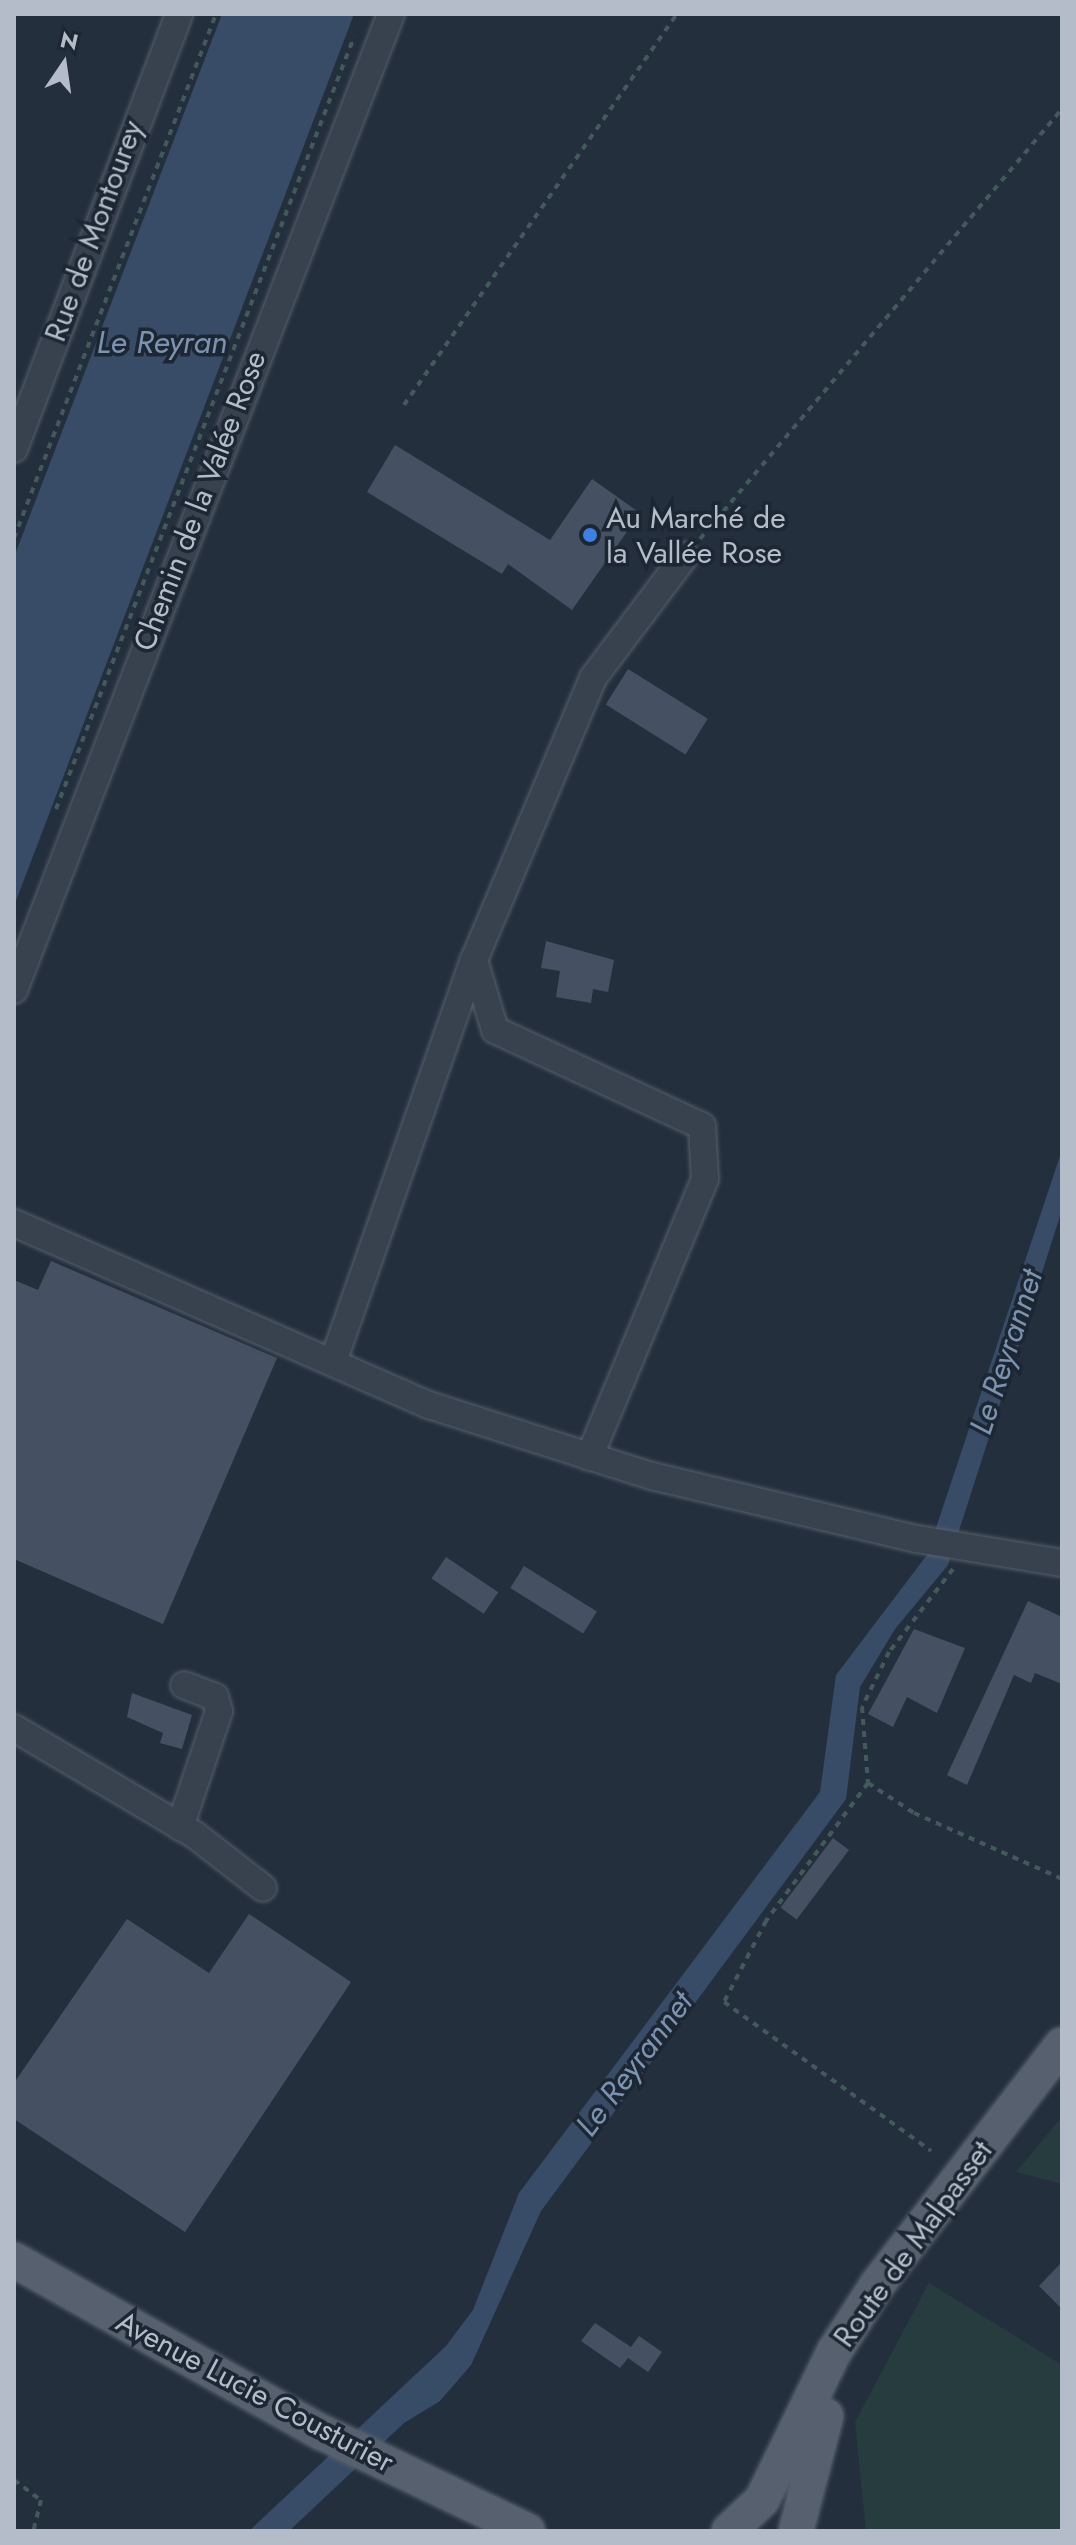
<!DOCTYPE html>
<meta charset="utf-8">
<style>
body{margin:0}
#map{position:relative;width:1076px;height:2545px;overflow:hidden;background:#242f3e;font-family:Jost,sans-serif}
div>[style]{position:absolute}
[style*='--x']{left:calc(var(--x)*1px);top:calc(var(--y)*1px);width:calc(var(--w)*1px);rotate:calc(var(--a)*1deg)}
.green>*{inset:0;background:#263c3f}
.water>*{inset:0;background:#394c67}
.building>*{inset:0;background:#455162;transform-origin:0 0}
.path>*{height:4px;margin-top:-2px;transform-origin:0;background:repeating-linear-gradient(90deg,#44595c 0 6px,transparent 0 12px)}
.roads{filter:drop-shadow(0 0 2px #565f6c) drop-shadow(0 0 2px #565f6c)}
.minor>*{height:26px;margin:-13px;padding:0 13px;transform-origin:13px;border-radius:13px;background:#38414e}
.major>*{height:34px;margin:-17px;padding:0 17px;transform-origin:17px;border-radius:17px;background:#56606e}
.dots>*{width:22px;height:22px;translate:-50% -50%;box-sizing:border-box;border:4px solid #1d2633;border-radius:50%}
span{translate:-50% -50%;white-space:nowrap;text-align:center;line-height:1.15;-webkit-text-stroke:7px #1d2633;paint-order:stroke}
.street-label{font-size:30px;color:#b4bcc9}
.poi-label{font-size:30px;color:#b4bcc9}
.left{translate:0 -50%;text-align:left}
.water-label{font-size:32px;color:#7c92b1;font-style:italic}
.frame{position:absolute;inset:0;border:16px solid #b4bcc9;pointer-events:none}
.north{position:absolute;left:24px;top:24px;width:80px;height:80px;-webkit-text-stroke:6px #1d2633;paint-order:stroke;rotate:13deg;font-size:22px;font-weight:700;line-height:32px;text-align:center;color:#b4bcc9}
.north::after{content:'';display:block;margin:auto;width:28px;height:36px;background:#b4bcc9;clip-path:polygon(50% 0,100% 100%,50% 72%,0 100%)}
</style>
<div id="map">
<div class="green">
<div style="clip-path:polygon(1062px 2117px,1062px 2184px,1016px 2172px)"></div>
<div style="clip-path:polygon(929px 2283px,1062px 2365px,1062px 2531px,866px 2531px,855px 2422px)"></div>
</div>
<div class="water">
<div style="clip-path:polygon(222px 14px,354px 14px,14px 906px,14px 557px)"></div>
<div style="clip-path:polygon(1062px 1150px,1062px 1210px,948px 1565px,895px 1629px,860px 1687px,846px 1799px,541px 2211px,471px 2365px,440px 2401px,404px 2423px,289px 2531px,249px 2531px,446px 2346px,473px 2310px,519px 2193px,820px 1792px,836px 1675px,927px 1555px)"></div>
</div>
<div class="building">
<div style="clip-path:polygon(395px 445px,550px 540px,592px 479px,640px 513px,572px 610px,508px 564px,502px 574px,367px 492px)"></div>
<div style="left:628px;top:669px;width:94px;height:42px;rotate:32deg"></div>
<div style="clip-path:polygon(546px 941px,614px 960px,608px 992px,593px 989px,591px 1003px,556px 997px,560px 971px,541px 968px)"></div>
<div style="clip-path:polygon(51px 1261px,277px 1358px,163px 1624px,14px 1559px,14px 1280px,38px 1290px)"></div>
<div style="left:446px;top:1557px;width:63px;height:26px;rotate:34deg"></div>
<div style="left:524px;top:1566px;width:86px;height:26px;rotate:32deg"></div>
<div style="clip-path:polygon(1028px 1601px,1062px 1617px,1062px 1684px,1035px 1673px,1031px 1683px,1014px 1675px,967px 1785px,947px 1775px)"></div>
<div style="clip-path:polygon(914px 1629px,965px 1648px,937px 1713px,907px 1697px,893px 1727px,868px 1714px)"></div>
<div style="clip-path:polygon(132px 1693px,192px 1715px,182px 1749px,160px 1743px,163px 1733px,127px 1717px)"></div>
<div style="left:833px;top:1838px;width:20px;height:87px;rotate:37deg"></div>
<div style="clip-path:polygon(249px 1914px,351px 1982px,185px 2232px,14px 2119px,14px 2083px,127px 1919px,209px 1973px)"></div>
<div style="clip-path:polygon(1062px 2262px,1062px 2309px,1039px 2286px)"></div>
<div style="clip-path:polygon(595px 2323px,631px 2347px,639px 2336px,662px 2352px,648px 2372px,628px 2358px,620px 2368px,581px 2341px)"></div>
</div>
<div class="path">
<div style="--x:404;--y:405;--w:477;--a:-55.1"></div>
<div style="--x:14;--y:538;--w:562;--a:-68.92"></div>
<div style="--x:700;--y:539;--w:562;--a:-49.91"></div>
<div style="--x:56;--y:809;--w:828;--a:-68.89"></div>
<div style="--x:953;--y:1569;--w:105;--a:127.6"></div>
<div style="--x:889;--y:1652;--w:61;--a:116.1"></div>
<div style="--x:862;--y:1707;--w:76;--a:85.5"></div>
<div style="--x:868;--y:1783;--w:55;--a:33.1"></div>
<div style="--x:914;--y:1813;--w:162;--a:24"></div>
<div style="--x:868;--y:1783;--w:172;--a:126.5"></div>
<div style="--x:766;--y:1921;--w:91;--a:117.4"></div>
<div style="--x:724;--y:2002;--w:255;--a:35.7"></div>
<div style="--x:14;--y:2480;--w:34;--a:37"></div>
<div style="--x:41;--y:2500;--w:32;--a:104"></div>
</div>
<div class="roads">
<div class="minor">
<div style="--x:14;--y:449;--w:465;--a:-69.2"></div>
<div style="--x:474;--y:960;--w:73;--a:73.3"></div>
<div style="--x:495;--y:1030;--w:228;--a:24.9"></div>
<div style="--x:702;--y:1126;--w:53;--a:86.8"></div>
<div style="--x:705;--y:1179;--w:301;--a:112.6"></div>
<div style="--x:14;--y:990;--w:1046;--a:-68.88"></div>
<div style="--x:14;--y:1223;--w:453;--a:23.7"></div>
<div style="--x:429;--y:1405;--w:234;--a:17.7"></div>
<div style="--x:652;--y:1476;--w:272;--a:13.4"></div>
<div style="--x:917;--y:1539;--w:147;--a:9.4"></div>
<div style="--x:333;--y:1362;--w:426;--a:-70.7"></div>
<div style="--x:474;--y:960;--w:306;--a:-67.1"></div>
<div style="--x:593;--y:678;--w:153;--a:-53"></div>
<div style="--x:14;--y:1728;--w:210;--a:30.6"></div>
<div style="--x:195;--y:1835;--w:86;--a:37.9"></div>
<div style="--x:180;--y:1827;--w:122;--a:-71.4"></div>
<div style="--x:219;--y:1711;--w:15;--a:-106"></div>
<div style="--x:215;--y:1697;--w:33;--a:-159"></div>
</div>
<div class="major">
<div style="--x:14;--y:2260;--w:352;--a:29.3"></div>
<div style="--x:321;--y:2432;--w:229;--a:25.6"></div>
<div style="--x:729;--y:2531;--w:45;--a:-43.2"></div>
<div style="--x:762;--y:2500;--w:165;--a:-64.1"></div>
<div style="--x:834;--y:2352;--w:80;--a:-57.3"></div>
<div style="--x:877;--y:2285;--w:303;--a:-52.4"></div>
<div style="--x:796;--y:2531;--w:119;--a:-75.4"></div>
</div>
</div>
<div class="dots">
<div style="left:590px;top:535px;background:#3f7fe0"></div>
</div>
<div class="street-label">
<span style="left:94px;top:231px;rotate:-70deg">Rue de Montourey</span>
<span style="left:200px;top:501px;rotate:-69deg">Chemin de la Valée Rose</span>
<span style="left:913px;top:2244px;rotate:-54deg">Route de Malpasset</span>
<span style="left:255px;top:2392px;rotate:28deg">Avenue Lucie Cousturier</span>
</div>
<div class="poi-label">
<span class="left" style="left:606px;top:535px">Au Marché de<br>la Vallée Rose</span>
</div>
<div class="water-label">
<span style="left:162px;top:342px">Le Reyran</span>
<span style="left:1006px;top:1352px;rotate:-72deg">Le Reyrannet</span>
<span style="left:634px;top:2064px;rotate:-53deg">Le Reyrannet</span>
</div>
<div class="frame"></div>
<div class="north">N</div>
</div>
